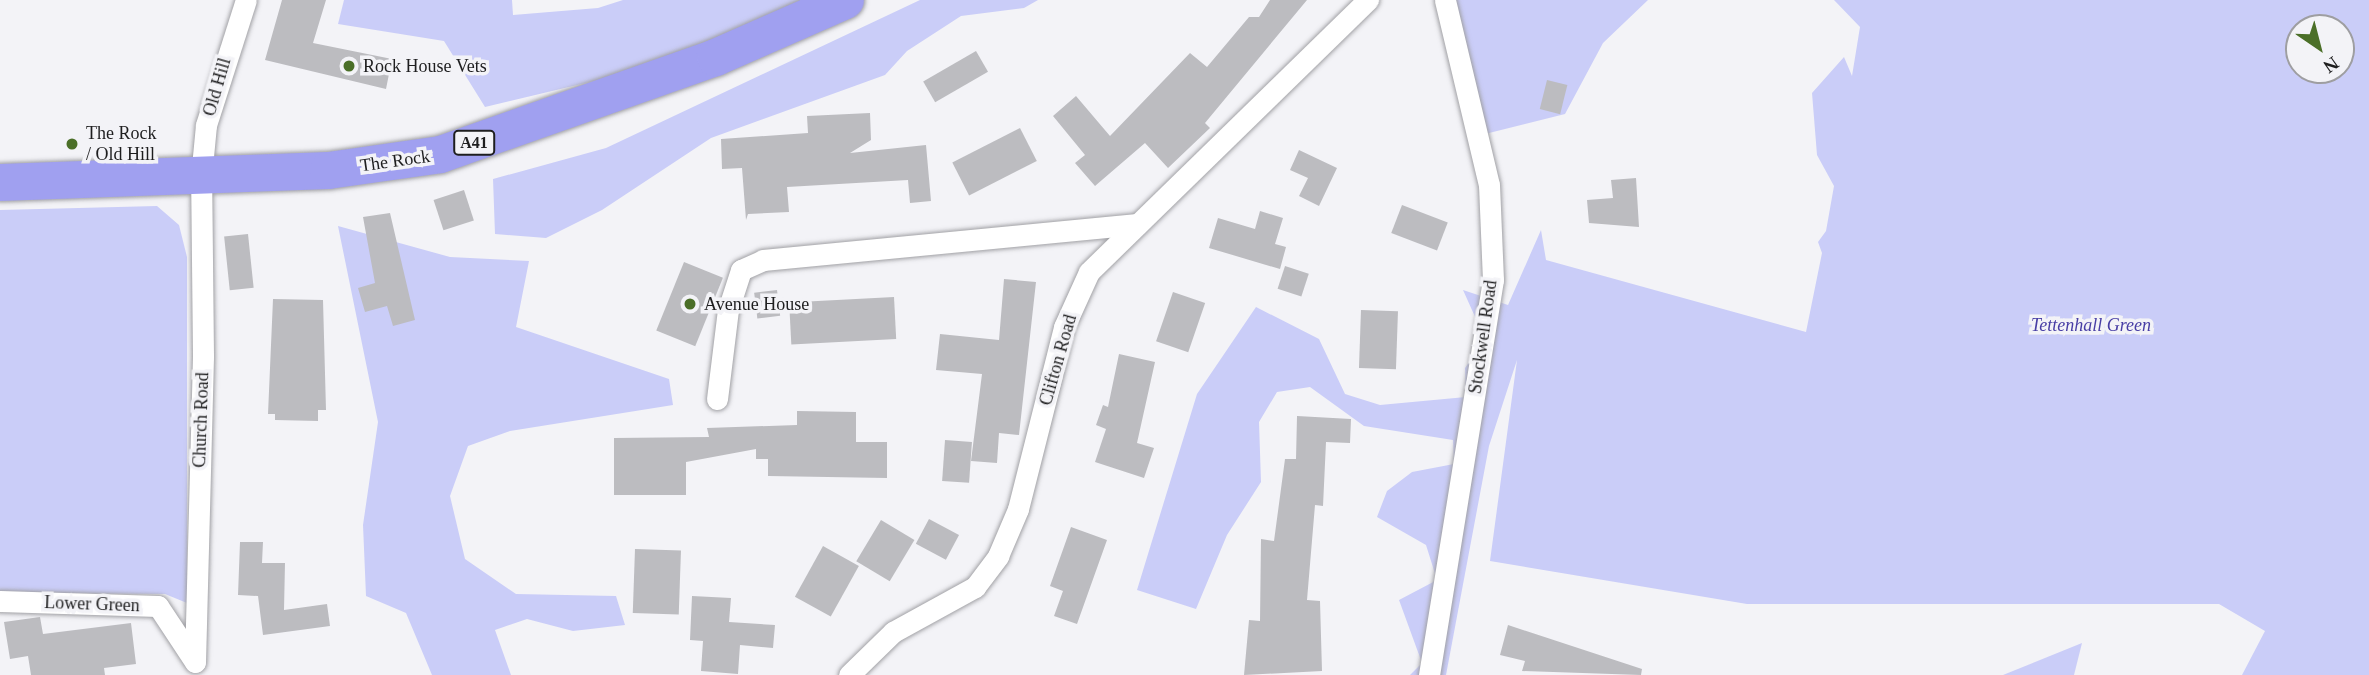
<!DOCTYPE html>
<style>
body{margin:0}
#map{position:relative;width:2369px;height:675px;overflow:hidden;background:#f3f3f7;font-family:Georgia,serif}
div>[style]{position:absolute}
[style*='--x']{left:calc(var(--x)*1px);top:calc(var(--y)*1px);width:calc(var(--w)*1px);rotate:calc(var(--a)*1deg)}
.green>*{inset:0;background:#cacdf8}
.building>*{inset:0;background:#bcbcc0;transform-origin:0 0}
.roads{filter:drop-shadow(0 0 2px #a1a1a5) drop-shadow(0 0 2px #a1a1a5)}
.minor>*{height:21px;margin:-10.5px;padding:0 10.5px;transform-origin:10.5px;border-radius:10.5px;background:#fff}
.trunk>*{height:37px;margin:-18.5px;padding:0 18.5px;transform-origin:18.5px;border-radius:18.5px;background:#a0a0f0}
.dots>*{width:19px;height:19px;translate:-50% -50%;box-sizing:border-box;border:4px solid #f3f3f7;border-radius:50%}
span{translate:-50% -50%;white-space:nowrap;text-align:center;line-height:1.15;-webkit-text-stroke:7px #f3f3f7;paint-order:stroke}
.shield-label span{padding:2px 5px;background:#f3f3f7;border:2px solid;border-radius:5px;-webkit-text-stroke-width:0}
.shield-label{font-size:16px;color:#1e1e1f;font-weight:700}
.poi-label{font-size:18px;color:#1e1e1f}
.left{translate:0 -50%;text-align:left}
.street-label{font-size:18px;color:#1e1e1f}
.park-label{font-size:18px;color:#483ea5;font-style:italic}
.north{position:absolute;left:2285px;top:14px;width:70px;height:70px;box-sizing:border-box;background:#f3f3f7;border:2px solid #9e9ea1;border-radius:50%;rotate:145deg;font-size:19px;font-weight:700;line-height:28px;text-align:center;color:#1e1e1f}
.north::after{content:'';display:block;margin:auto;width:24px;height:32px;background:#4b6f28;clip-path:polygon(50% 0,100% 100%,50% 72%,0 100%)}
</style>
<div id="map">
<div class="green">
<div style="clip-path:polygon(344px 0,512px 0,513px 15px,598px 8px,623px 0,820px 0,636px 71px,485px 107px,444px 41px,338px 24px)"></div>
<div style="clip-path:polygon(920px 0,1038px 0,1024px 8px,961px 16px,907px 51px,885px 75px,711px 138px,602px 210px,546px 238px,495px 234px,493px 179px,606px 148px)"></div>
<div style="clip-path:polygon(1453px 0,1648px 0,1603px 43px,1565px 114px,1481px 135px)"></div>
<div style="clip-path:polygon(evenodd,1834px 0,2369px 0,2369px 675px,2242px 675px,2265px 631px,2219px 604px,1747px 604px,1490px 561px,1517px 360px,1489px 446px,1446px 675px,1410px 675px,1422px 663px,1399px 600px,1437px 580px,1426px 545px,1377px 517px,1387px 491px,1412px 472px,1454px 464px,1453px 440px,1364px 426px,1310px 387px,1277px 392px,1259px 422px,1261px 482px,1227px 535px,1196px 609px,1137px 590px,1197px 394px,1256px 307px,1319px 339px,1345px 394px,1380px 405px,1466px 397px,1465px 368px,1485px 339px,1463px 290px,1508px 305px,1541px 230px,1546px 260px,1806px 332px,1822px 253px,1818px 242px,1826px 231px,1834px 186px,1817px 155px,1812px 93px,1844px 57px,1852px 76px,1860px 27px,1834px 0,2299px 28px,2341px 28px,2341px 70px,2299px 70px,2299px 28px)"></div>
<div style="clip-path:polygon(157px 206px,179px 225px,187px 257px,187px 603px,165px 594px,0 593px,0 210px)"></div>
<div style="clip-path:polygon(338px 226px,450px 257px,529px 261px,516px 327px,669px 379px,673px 405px,510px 431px,468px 446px,450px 496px,465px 559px,516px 594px,616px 596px,625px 625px,573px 631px,527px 619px,495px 630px,511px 675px,432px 675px,406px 613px,366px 596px,363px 525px,378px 422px)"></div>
<div style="clip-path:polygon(2082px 643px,2074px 675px,2003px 675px)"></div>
</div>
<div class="building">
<div style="clip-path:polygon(282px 0,326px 0,313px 43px,392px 59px,386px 89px,265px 60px)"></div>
<div style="clip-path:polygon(1270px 0,1307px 0,1205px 123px,1210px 128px,1168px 168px,1145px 143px,1095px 186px,1075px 163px,1085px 155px,1053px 116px,1076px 96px,1110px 136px,1190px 53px,1207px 67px,1249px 17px,1259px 17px)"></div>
<div style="left:976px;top:51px;width:24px;height:61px;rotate:60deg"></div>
<div style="left:1547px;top:80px;width:21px;height:30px;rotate:14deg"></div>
<div style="clip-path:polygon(870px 113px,871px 140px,850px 153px,926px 145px,931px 201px,910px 203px,908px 180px,787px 187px,789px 212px,748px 214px,746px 220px,742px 168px,722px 169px,721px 139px,808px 133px,807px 116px)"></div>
<div style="left:1020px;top:128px;width:37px;height:76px;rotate:63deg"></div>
<div style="clip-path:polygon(1299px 150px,1337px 168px,1319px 206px,1299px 196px,1308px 178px,1290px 170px)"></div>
<div style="clip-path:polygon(1636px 178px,1639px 227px,1589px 223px,1587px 200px,1613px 198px,1611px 180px)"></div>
<div style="left:464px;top:190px;width:32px;height:32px;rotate:72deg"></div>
<div style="left:1402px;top:205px;width:49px;height:30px;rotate:21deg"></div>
<div style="clip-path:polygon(1260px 211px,1283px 218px,1275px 244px,1286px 247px,1280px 269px,1209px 248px,1218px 218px,1255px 229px)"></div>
<div style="clip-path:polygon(390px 213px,415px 320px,393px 326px,387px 306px,365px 312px,358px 288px,375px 283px,363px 217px)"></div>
<div style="left:248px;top:234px;width:54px;height:24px;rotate:84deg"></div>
<div style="left:684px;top:262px;width:42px;height:74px;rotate:22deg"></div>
<div style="left:1285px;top:266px;width:25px;height:24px;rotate:18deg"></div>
<div style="clip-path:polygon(1004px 279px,1036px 282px,1019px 435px,999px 433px,997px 463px,971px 461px,982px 374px,936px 370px,940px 334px,999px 340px)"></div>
<div style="left:777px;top:290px;width:26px;height:23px;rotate:83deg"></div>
<div style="left:1173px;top:292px;width:34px;height:52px;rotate:19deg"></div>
<div style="left:894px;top:297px;width:42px;height:105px;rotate:87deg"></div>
<div style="clip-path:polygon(273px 299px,323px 300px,326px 410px,318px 410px,318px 421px,275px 420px,275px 414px,268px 414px)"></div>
<div style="left:1361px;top:310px;width:37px;height:58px;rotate:2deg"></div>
<div style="clip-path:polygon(1119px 354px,1155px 362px,1137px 443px,1154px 448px,1144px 478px,1095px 462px,1106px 429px,1096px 425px,1103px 405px,1108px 407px)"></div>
<div style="clip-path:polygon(797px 411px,856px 412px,856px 442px,887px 442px,887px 478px,768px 476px,768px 459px,756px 459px,756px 449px,686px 462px,686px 495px,614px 495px,614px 438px,709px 437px,707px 428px,797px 425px)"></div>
<div style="clip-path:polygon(1297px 416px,1351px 419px,1350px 443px,1326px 442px,1323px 506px,1315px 505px,1307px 600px,1320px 601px,1322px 671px,1244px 675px,1249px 620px,1260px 621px,1261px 539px,1274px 541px,1285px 459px,1296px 459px)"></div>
<div style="left:945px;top:440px;width:27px;height:41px;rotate:4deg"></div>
<div style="left:929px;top:519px;width:34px;height:28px;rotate:28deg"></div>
<div style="left:881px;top:520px;width:39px;height:48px;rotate:31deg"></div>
<div style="clip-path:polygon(1071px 527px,1107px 540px,1077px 624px,1054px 616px,1063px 591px,1050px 586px)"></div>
<div style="clip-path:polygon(240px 542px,263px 542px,262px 563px,285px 563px,284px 610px,327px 604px,330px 626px,263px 635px,258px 596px,238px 595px)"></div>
<div style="left:823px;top:546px;width:41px;height:58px;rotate:29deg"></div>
<div style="left:635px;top:549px;width:46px;height:64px;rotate:2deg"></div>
<div style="clip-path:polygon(692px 596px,731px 598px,729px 622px,775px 625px,773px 648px,740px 645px,738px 674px,701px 671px,703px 641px,690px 640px)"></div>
<div style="clip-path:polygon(40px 617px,43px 634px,131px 623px,136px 664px,104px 668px,105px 675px,31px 675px,28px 656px,10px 659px,4px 622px)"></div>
<div style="clip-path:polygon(1508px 625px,1642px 669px,1641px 675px,1522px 671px,1525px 661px,1500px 655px)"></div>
</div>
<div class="roads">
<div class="minor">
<div style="--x:717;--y:399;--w:90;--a:-83"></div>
<div style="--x:728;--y:310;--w:42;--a:-72"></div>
<div style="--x:741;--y:270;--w:24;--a:-24"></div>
<div style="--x:763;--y:260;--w:376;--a:-5.5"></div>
<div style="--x:0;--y:601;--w:158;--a:1.8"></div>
<div style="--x:158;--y:606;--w:67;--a:56.5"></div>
<div style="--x:195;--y:662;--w:306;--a:-88.5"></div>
<div style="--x:203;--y:356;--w:179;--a:-90.6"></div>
<div style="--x:201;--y:177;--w:52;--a:-84.5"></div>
<div style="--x:206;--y:125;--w:131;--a:-72.3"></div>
<div style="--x:849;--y:675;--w:62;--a:-44.3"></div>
<div style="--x:893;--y:632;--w:94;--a:-28.8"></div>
<div style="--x:975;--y:587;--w:39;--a:-53"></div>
<div style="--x:998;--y:556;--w:51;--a:-66.9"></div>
<div style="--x:1018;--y:509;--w:188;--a:-75.8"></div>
<div style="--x:1064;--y:327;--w:60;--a:-65.6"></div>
<div style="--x:1089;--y:272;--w:390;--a:-44.3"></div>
<div style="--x:1429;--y:675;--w:400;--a:-80.8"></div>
<div style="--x:1493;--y:280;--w:95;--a:-92.4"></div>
<div style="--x:1489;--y:185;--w:190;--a:-103.4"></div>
</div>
<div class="trunk">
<div style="--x:0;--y:182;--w:328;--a:-2.1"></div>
<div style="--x:328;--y:170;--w:113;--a:-8.1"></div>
<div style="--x:440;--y:154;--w:292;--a:-19.4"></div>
<div style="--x:715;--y:57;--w:142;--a:-23.7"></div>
</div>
</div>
<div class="dots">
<div style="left:349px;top:66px;background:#4b6f28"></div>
<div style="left:72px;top:144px;background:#4b6f28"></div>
<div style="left:690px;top:304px;background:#4b6f28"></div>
</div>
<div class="shield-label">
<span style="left:474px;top:143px">A41</span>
</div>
<div class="poi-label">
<span class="left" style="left:363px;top:66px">Rock House Vets</span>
<span class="left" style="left:86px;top:144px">The Rock<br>/ Old Hill</span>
<span class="left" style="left:704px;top:304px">Avenue House</span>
</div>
<div class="street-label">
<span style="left:217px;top:87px;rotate:-74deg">Old Hill</span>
<span style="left:395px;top:161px;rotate:-8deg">The Rock</span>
<span style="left:1483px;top:337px;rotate:-82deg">Stockwell Road</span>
<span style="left:1058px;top:360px;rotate:-74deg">Clifton Road</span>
<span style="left:201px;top:420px;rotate:-88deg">Church Road</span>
<span style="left:92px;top:604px;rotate:2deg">Lower Green</span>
</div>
<div class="park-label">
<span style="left:2091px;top:325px">Tettenhall Green</span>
</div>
<div class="north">N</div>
</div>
